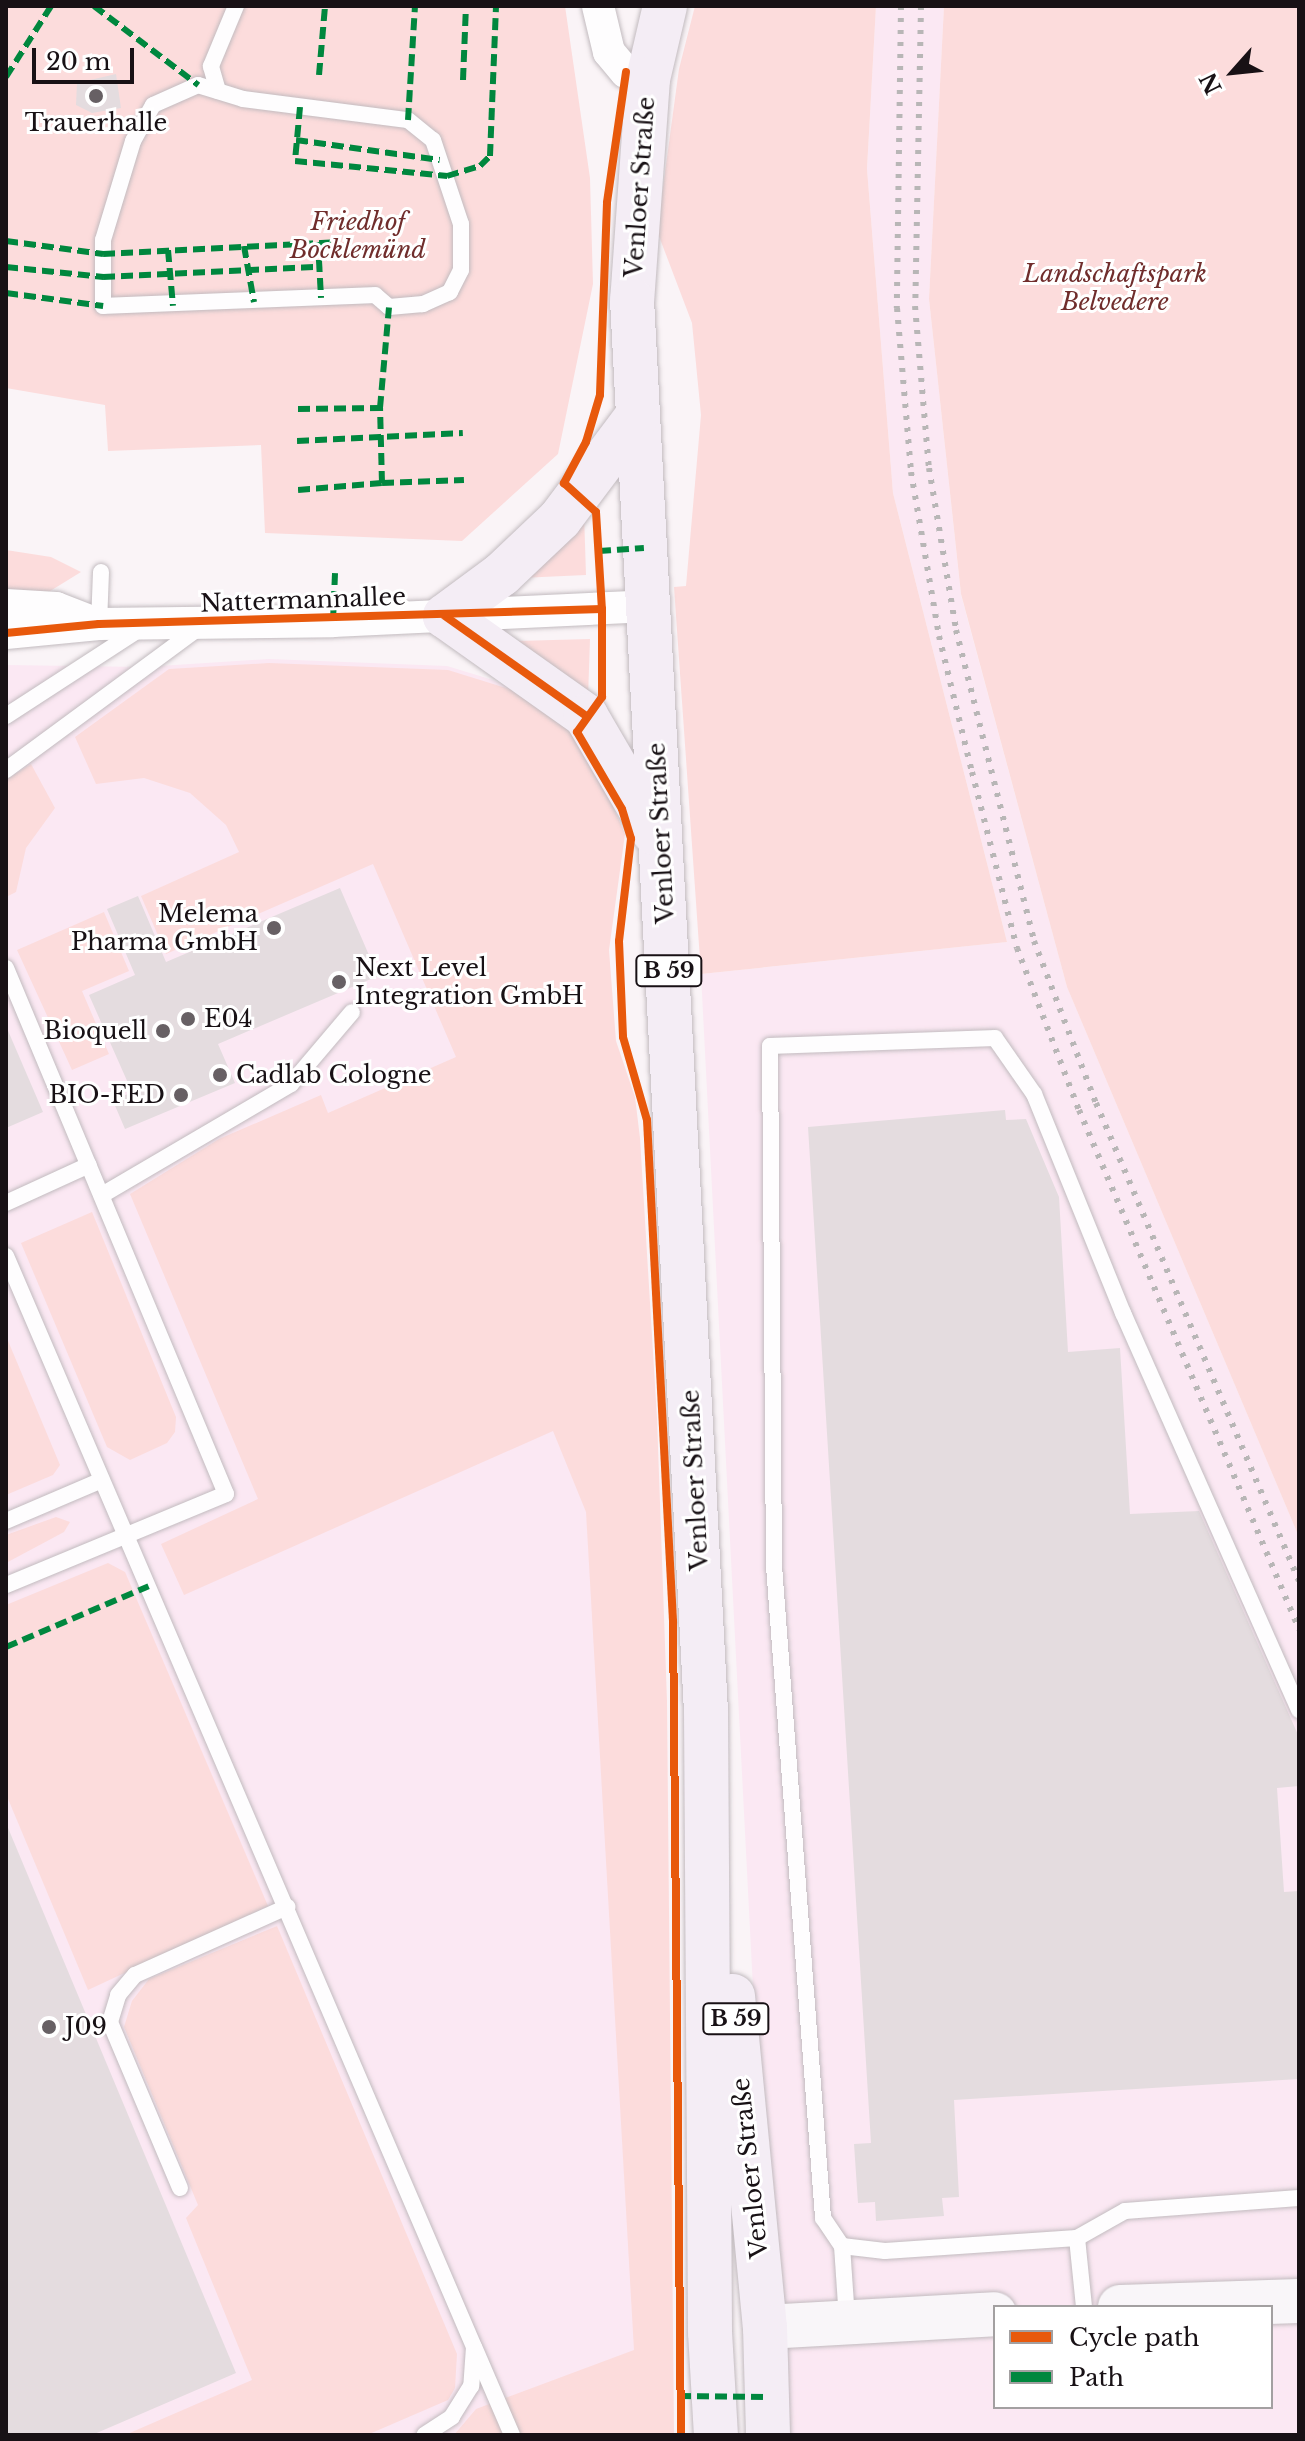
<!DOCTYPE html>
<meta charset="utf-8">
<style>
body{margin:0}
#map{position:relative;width:1305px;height:2441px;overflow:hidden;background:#faf4f7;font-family:"Libre Baskerville",serif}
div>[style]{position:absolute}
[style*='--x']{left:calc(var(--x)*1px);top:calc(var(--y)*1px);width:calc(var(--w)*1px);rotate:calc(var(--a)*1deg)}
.built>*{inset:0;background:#fbe8f3}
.green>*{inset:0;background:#fcdcdc}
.building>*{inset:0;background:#e4dcdf}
.roads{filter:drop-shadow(0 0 2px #c2bbbf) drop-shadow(0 0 2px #c2bbbf)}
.lane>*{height:16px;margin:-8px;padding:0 8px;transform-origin:8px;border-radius:8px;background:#fefdfe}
.street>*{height:32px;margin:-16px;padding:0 16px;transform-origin:16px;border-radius:16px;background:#fefdfe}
.secondary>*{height:44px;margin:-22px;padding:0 22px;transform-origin:22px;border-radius:22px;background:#f9f6f9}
.primary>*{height:44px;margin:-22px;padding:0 22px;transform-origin:22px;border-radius:22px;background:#f4edf5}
.rail>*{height:6px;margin-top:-3px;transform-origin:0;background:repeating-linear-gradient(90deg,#b8b6b6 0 4px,transparent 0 12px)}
.quiet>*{height:6px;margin-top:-3px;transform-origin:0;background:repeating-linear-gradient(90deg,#00873e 0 12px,transparent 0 18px)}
.cycleway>*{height:8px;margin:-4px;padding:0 4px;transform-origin:4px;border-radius:4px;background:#e8590c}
.dots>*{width:22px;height:22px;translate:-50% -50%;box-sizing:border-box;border:4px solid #fff;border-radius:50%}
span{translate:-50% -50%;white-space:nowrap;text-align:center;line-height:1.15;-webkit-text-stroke:6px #fff;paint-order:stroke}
.shield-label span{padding:2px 6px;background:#fff;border:2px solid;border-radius:6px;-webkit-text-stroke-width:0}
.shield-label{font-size:22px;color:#181115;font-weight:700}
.poi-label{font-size:24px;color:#181115}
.right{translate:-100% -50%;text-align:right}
.left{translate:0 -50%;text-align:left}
.street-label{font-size:24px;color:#181115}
.park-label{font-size:24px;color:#702d2c;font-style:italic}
.frame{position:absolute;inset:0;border:8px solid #181115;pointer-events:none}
.legend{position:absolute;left:993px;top:2305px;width:280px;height:104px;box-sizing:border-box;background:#fff;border:2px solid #a3a0a1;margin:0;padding:10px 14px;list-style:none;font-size:24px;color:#181115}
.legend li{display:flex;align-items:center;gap:16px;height:40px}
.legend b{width:40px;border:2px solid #a3a0a1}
.north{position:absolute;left:1193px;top:32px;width:80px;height:80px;-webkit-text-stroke:6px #fff;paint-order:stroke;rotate:243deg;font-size:22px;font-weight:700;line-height:32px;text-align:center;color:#181115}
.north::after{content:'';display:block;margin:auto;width:28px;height:36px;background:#181115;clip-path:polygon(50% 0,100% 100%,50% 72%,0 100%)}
.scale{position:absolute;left:32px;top:48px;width:102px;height:36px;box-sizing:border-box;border:4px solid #181115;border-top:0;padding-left:10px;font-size:24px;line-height:28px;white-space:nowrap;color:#181115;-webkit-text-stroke:6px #fff;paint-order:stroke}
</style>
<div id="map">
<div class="built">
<div style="clip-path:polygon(evenodd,876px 6px,944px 6px,929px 299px,961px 595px,1067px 987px,1299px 1537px,1299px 2435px,786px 2435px,766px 2242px,701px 974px,1007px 942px,893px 493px,867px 169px,876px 6px,995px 2307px,1271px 2307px,1271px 2407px,995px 2407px,995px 2307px)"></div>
<div style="clip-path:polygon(269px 659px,447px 666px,493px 680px,531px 697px,553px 790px,648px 2435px,6px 2435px,6px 665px,144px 667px)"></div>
</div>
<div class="green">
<div style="clip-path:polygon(6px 6px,565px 6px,590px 178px,593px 284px,558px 454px,462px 541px,265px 533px,261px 445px,108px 451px,105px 405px,6px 388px)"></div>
<div style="clip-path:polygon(695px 6px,876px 6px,867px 169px,893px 493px,1007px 942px,701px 974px,674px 587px,686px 586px,701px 415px,692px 323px,657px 231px,679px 69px)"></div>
<div style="clip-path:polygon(944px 6px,1299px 6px,1299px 1537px,1067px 987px,961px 594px,929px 299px)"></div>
<div style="clip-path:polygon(584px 513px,586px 575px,520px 578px)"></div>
<div style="clip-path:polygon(6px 550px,51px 557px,81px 572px,34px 601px,6px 600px)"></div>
<div style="clip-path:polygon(590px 639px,588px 698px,517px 641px)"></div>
<div style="clip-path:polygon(269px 663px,448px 670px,516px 691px,565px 725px,599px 775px,625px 834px,609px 950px,616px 1041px,635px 1097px,640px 1138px,657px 1418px,667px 1701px,674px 2435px,454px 2435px,476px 2409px,634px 2350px,586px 1512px,553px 1431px,184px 1595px,161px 1544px,258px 1499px,130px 1194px,219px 1139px,321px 1095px,328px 1113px,456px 1057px,373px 864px,166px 954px,141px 896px,239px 852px,226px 825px,190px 793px,144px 778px,96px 784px,75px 737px,169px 669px)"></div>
<div style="clip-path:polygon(31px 764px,55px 808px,26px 848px,16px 892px,6px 897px,6px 780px)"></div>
<div style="clip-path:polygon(104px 912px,129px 971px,82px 991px,109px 1054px,72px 1070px,17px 950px)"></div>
<div style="clip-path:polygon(92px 1212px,176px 1417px,175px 1432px,167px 1443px,130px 1460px,107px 1447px,21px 1243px)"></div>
<div style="clip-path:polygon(6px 1336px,60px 1465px,53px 1475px,6px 1495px)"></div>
<div style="clip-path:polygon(56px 1517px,70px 1522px,64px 1532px,6px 1563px,6px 1535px)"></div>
<div style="clip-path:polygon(108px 1563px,125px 1572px,268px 1906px,88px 1990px,6px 1794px,6px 1605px)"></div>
<div style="clip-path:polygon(277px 1926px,457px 2354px,455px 2388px,448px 2400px,367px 2435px,125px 2435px,252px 2380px,186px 2218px,198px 2205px,124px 2027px,132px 2001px,149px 1979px)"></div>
</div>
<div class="building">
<div style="clip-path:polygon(116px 74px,121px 108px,92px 113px,76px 105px,77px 83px)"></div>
<div style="clip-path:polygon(340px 888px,378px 976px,218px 1044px,235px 1083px,125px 1129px,113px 1101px,132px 1092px,89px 995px,135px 975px,107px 909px,138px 896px,166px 962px)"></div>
<div style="clip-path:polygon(6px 1026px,43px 1112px,6px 1128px)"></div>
<div style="clip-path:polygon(1005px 1110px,1006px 1120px,1026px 1119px,1059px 1197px,1068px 1352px,1120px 1348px,1130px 1514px,1199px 1511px,1299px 1737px,1299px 1786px,1277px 1788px,1284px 1892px,1299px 1891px,1299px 2079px,954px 2100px,959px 2197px,942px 2198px,944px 2216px,876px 2221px,875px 2202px,858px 2203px,854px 2144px,871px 2143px,808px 1127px)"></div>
<div style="clip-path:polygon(6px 1823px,236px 2373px,92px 2435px,6px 2435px)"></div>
</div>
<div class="roads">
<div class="lane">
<div style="--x:198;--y:85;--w:47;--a:17.3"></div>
<div style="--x:243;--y:99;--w:166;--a:7.3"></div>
<div style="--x:408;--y:120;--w:32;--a:39"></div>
<div style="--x:433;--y:140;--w:89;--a:71.6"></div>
<div style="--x:461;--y:224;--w:46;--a:90"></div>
<div style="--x:461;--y:270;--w:25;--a:117"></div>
<div style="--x:450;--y:292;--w:30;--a:156"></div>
<div style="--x:423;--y:304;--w:34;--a:175"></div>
<div style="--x:389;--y:307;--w:18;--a:-139"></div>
<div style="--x:375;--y:295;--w:272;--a:177.7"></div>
<div style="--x:103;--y:306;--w:66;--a:-90"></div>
<div style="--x:103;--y:240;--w:103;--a:-73.1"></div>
<div style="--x:133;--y:141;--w:41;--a:-60.9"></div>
<div style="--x:153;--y:105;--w:49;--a:-24"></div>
<div style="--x:218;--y:91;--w:26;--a:-106"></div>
<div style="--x:211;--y:66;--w:65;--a:-67.4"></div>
<div style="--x:99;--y:624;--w:52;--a:-87.8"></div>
<div style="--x:6;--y:716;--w:160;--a:-33"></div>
<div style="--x:6;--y:770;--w:242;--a:-36.4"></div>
<div style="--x:6;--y:968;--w:570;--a:67.3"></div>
<div style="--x:226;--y:1494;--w:238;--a:157.5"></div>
<div style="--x:102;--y:1195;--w:219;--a:-30.4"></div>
<div style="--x:291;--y:1084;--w:94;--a:-49.7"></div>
<div style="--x:6;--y:1203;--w:91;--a:-24.6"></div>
<div style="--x:6;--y:1256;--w:1187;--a:66.78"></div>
<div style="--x:474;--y:2347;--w:39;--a:94"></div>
<div style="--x:471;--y:2386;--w:36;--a:122"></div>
<div style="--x:452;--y:2417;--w:33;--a:147"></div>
<div style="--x:6;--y:1521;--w:104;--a:-23.1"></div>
<div style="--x:1299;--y:1710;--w:434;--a:-113.9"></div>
<div style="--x:1123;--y:1313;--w:236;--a:-112.1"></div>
<div style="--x:1034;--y:1094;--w:68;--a:-124.9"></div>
<div style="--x:995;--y:1038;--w:225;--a:178"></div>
<div style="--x:770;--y:1046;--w:520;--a:89.56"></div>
<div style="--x:774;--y:1566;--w:654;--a:85.7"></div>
<div style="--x:823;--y:2218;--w:34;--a:56"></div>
<div style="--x:842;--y:2246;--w:43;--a:6.6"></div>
<div style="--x:885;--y:2251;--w:192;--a:-3.9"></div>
<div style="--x:1077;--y:2238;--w:55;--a:-29.4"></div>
<div style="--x:1125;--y:2211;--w:174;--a:-4.3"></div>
<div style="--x:180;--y:2188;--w:180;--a:-112.9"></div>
<div style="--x:110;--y:2022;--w:28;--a:-73"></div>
<div style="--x:118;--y:1995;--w:26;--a:-50"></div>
<div style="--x:135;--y:1975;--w:167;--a:-24.1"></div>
<div style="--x:1077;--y:2238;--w:69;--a:84.2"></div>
<div style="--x:842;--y:2246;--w:74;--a:86.1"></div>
<div style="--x:475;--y:2349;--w:94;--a:66.7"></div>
</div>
<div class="street">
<div style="--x:598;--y:6;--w:47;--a:76.6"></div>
<div style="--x:609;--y:52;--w:26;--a:50"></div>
<div style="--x:626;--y:72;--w:23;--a:18"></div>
<div style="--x:6;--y:605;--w:50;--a:3.4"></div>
<div style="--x:56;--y:608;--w:31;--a:21"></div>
<div style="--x:6;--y:633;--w:93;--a:-5.5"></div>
<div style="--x:99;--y:624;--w:234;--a:-0.7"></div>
<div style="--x:333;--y:621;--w:316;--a:-2.7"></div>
</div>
<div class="secondary">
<div style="--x:1120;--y:2307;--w:179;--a:-1.9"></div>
<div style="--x:765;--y:2327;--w:230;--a:-3.2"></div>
</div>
<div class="primary">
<div style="--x:665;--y:6;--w:75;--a:103.1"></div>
<div style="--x:648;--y:79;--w:222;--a:94.1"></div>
<div style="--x:632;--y:300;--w:1413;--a:87"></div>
<div style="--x:706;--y:1711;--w:621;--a:89.63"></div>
<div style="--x:710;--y:2332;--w:103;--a:86.7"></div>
<div style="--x:635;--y:419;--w:125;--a:126.9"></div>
<div style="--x:560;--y:519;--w:80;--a:136.5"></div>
<div style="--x:502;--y:574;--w:71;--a:143.6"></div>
<div style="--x:445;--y:616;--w:173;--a:35.3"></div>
<div style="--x:586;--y:716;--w:135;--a:59.8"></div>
<div style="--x:733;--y:1996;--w:333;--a:84.5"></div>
<div style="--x:765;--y:2327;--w:108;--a:88.4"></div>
</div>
</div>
<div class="rail">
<div style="--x:901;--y:6;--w:302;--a:90.8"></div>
<div style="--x:897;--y:308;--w:165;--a:85.1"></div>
<div style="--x:911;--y:472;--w:166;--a:80.3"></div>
<div style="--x:939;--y:636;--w:140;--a:76.4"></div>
<div style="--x:972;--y:772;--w:182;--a:75.7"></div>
<div style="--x:1017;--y:948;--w:173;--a:69.1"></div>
<div style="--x:1079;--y:1110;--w:564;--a:67.03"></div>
<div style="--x:921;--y:6;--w:300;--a:91.1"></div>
<div style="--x:915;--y:306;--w:163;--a:85.1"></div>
<div style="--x:929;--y:468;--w:164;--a:80.5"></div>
<div style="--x:956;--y:630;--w:321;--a:75.9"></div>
<div style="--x:1034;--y:941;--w:173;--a:69.1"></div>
<div style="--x:1096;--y:1103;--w:519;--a:66.99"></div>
</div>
<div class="quiet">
<div style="--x:94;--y:6;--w:131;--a:37.2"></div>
<div style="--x:319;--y:75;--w:69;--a:-85"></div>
<div style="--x:6;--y:77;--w:84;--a:-57.6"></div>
<div style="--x:463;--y:80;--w:74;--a:-87.7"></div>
<div style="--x:300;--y:107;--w:54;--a:95.3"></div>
<div style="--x:295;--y:161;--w:153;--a:5.6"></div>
<div style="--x:447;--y:176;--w:34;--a:-17"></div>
<div style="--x:480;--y:166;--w:14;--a:-45"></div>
<div style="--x:490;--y:156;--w:150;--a:-87.7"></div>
<div style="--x:408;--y:120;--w:114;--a:-86.5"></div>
<div style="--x:296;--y:140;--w:145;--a:7.9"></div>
<div style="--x:6;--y:241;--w:98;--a:7.6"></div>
<div style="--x:103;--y:254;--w:233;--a:-2.9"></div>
<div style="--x:318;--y:242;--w:56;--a:86.9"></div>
<div style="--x:244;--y:246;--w:57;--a:79.9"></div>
<div style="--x:168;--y:250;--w:56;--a:84.9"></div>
<div style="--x:6;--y:267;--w:98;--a:5.9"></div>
<div style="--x:103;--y:277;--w:216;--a:-2.7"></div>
<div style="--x:6;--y:293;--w:98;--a:7.6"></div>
<div style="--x:298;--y:409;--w:82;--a:-0.7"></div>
<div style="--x:297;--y:441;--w:166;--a:-2.8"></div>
<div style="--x:382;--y:483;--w:82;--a:-2.1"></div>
<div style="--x:298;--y:490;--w:84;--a:-4.8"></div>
<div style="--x:382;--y:483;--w:75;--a:-91.5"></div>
<div style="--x:380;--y:408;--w:101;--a:-84.9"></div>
<div style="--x:599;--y:551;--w:45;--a:-3.8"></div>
<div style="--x:333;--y:621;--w:48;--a:-87.6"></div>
<div style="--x:6;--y:1647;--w:155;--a:-23.1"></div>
<div style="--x:679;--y:2396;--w:88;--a:0.7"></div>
</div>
<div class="cycleway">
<div style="--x:626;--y:72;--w:132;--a:98.3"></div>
<div style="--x:607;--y:203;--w:192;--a:92.1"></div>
<div style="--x:600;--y:395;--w:49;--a:106.6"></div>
<div style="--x:586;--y:442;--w:47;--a:118.2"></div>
<div style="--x:564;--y:483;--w:43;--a:42.2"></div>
<div style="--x:596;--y:512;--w:97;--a:86.5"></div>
<div style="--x:602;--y:609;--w:88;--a:90"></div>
<div style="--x:602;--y:697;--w:43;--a:125.5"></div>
<div style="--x:577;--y:732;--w:89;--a:59.7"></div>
<div style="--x:622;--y:809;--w:31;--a:73"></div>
<div style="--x:631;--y:839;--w:103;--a:96.7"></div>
<div style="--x:619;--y:941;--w:96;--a:87.6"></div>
<div style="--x:623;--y:1037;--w:86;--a:73.9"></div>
<div style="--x:647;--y:1120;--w:502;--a:87.03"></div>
<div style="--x:673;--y:1621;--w:814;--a:89.44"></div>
<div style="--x:445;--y:616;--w:173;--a:35.3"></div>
<div style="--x:6;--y:633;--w:93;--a:-5.5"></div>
<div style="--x:99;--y:624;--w:503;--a:-1.71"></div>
</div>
<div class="dots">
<div style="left:96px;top:96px;background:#676064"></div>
<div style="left:274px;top:928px;background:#676064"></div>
<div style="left:339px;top:982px;background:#676064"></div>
<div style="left:188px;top:1019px;background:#676064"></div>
<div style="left:163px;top:1031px;background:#676064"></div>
<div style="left:220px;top:1075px;background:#676064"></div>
<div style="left:181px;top:1095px;background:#676064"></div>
<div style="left:49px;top:2027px;background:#676064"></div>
</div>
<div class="shield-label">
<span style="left:669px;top:971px">B 59</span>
<span style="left:736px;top:2019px">B 59</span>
</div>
<div class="poi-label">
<span style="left:96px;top:123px">Trauerhalle</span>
<span class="right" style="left:258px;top:928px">Melema<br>Pharma GmbH</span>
<span class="left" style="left:355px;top:982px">Next Level<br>Integration GmbH</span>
<span class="left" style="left:204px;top:1019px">E04</span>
<span class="right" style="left:147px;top:1031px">Bioquell</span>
<span class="left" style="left:236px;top:1075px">Cadlab Cologne</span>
<span class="right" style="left:165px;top:1095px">BIO-FED</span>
<span class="left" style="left:65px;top:2027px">J09</span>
</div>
<div class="street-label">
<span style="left:640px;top:187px;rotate:-86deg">Venloer Straße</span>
<span style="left:303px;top:600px;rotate:-2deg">Nattermannallee</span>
<span style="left:661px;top:833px;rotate:-93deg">Venloer Straße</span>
<span style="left:695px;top:1480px;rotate:-93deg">Venloer Straße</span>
<span style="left:750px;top:2168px;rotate:-96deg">Venloer Straße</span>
</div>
<div class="park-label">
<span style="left:358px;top:236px">Friedhof<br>Bocklemünd</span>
<span style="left:1115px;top:288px">Landschaftspark<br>Belvedere</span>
</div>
<div class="frame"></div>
<ul class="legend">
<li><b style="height:10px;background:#e8590c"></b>Cycle path</li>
<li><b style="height:10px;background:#00873e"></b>Path</li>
</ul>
<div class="north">N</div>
<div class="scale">20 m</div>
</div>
